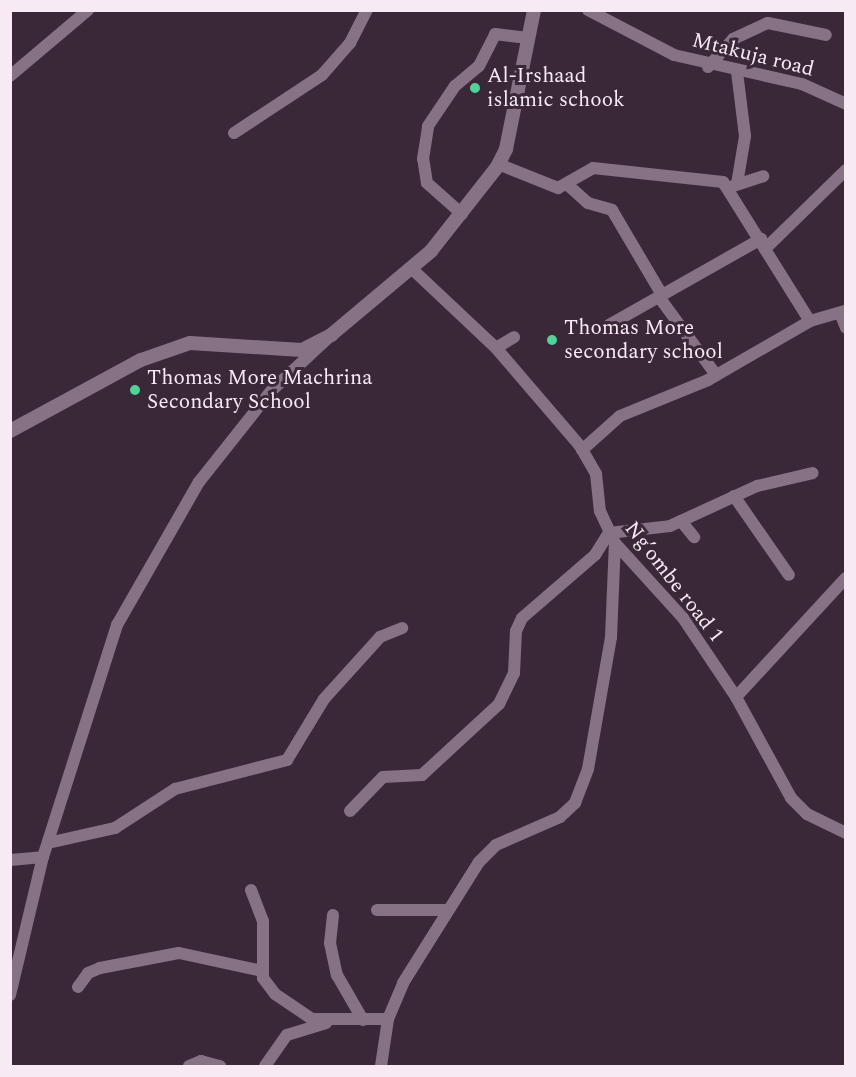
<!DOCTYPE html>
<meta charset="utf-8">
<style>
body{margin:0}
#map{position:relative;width:856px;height:1077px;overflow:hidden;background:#3a2838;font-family:Spectral,serif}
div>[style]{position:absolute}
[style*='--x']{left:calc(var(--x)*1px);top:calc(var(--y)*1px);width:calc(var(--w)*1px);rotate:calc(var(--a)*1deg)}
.minor>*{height:12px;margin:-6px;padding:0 6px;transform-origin:6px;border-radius:6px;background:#877285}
.tertiary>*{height:14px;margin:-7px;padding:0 7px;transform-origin:7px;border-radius:7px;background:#877285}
.dots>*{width:16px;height:16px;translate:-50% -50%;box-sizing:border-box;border:3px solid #3a2838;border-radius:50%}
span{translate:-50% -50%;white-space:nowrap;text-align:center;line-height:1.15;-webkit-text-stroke:6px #3a2838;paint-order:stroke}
.street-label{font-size:21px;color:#f7eaf5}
.poi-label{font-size:21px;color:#f7eaf5}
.left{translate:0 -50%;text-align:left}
.frame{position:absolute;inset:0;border:12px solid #f7eaf5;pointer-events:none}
</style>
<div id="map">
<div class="minor">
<div style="--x:588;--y:10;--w:97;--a:27.6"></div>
<div style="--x:674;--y:55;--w:131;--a:12.8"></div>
<div style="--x:802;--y:84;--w:48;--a:24.4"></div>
<div style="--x:708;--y:67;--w:38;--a:-48"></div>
<div style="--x:733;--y:39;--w:38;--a:-25"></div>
<div style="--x:768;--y:23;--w:59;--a:11.7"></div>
<div style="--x:10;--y:76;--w:102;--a:-40.2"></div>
<div style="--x:234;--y:133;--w:105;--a:-33.4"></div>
<div style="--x:322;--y:75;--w:43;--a:-48.8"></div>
<div style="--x:350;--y:43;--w:37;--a:-63"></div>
<div style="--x:498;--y:164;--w:65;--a:21.8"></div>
<div style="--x:558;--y:188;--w:40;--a:-29.7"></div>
<div style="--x:593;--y:168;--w:131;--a:6.1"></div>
<div style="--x:723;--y:182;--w:164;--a:58"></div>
<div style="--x:737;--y:184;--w:49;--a:-80.5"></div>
<div style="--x:745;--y:136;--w:64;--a:-97.1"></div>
<div style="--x:569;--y:186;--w:25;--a:42"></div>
<div style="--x:588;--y:203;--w:25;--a:16"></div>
<div style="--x:612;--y:210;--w:99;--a:59.5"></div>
<div style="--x:730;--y:187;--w:35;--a:-18"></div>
<div style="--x:462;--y:214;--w:47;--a:-138.5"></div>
<div style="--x:427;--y:183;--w:24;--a:-99"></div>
<div style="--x:423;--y:159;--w:33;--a:-81"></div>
<div style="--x:428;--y:126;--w:48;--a:-56"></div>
<div style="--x:455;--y:86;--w:31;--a:-40"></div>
<div style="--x:479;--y:66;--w:36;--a:-63"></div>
<div style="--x:495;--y:34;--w:33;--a:7"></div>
<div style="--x:765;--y:249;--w:113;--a:-44.3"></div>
<div style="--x:411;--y:268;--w:117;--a:43.3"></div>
<div style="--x:496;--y:348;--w:129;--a:49.4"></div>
<div style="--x:580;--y:446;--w:32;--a:60"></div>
<div style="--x:596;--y:474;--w:37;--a:84"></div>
<div style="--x:600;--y:511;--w:35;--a:65"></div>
<div style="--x:615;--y:543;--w:101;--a:47.8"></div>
<div style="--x:683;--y:618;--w:95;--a:56.1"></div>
<div style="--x:736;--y:697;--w:115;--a:61.4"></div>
<div style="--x:791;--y:798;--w:23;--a:45"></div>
<div style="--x:807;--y:814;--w:43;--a:26"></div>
<div style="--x:659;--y:297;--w:97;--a:53.8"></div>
<div style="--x:840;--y:313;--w:16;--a:68"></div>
<div style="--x:609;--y:325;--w:175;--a:-29.5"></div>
<div style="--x:496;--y:348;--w:21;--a:-31"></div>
<div style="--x:582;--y:450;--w:51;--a:-41.8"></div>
<div style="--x:620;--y:416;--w:95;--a:-22.2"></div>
<div style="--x:708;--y:380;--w:118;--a:-30"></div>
<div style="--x:810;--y:321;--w:37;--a:-16"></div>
<div style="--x:734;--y:496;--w:96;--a:55.2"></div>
<div style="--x:681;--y:521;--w:21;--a:51"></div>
<div style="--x:736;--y:697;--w:162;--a:-47.3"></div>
<div style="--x:350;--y:811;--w:47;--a:-45.9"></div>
<div style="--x:383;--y:777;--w:39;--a:-3"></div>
<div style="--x:422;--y:775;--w:105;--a:-42.7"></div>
<div style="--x:499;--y:704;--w:34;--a:-64"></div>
<div style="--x:514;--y:673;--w:42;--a:-87.3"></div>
<div style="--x:516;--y:631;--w:14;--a:-65"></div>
<div style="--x:522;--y:618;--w:96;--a:-40.8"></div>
<div style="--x:595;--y:555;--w:26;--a:-58"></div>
<div style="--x:609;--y:533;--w:61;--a:-6.5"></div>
<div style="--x:670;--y:526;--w:96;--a:-24.7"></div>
<div style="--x:757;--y:486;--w:57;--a:-13.1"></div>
<div style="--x:48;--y:843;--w:69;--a:-12.6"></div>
<div style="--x:115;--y:828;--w:72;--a:-33"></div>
<div style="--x:175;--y:789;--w:116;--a:-14.5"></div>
<div style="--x:287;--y:760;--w:71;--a:-58.8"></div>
<div style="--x:324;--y:699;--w:84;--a:-47.9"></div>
<div style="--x:380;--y:637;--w:24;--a:-22"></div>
<div style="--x:10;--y:860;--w:33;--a:-5"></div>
<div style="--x:251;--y:890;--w:33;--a:69"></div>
<div style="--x:263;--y:921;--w:57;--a:90"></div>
<div style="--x:263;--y:978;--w:20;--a:53"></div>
<div style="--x:275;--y:994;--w:45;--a:34"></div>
<div style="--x:312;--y:1019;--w:76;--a:0"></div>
<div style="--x:377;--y:910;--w:71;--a:0"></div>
<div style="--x:333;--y:915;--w:28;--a:96"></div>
<div style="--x:330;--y:943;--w:33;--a:78"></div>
<div style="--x:337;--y:975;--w:52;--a:60"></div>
<div style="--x:78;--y:987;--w:17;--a:-54"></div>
<div style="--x:88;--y:973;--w:13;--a:-23"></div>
<div style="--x:100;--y:968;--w:80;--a:-10.8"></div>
<div style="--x:179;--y:953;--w:85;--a:12.2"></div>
<div style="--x:10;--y:995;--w:142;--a:-76.6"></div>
<div style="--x:43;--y:857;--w:244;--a:-72.3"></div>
<div style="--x:117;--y:625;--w:165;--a:-60.2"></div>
<div style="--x:199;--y:482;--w:116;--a:-51.6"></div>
<div style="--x:271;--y:391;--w:78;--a:-42.9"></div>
<div style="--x:189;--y:1066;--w:13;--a:-23"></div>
<div style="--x:201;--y:1061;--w:20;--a:15"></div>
<div style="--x:265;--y:1066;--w:38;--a:-55"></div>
<div style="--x:287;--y:1035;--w:41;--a:-17.1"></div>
<div style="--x:381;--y:1066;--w:48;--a:-81.5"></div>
<div style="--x:388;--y:1019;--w:39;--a:-67"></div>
<div style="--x:403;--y:983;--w:143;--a:-57.9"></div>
<div style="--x:479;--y:862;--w:24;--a:-45"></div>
<div style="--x:496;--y:845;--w:70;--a:-23.6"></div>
<div style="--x:560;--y:817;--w:21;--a:-43"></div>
<div style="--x:575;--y:803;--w:36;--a:-69"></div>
<div style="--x:588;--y:769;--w:134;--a:-80.1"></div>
<div style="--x:611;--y:637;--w:94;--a:-87.6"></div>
</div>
<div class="tertiary">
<div style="--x:10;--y:431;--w:149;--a:-28.5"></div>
<div style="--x:141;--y:360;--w:52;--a:-19.1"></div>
<div style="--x:190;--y:343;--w:112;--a:3.6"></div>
<div style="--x:302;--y:350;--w:33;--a:-27"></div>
<div style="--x:331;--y:335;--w:131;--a:-40"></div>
<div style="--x:431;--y:251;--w:107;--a:-51.8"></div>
<div style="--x:497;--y:167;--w:20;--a:-63"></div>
<div style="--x:506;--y:149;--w:142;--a:-78.6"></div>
</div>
<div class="dots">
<div style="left:475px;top:88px;background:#50d398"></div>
<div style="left:552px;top:340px;background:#50d398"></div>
<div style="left:135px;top:390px;background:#50d398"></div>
</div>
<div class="street-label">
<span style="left:753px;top:55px;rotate:14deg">Mtakuja road</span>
<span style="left:674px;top:582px;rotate:52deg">Ng’ombe road 1</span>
</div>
<div class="poi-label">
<span class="left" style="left:487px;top:88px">Al-Irshaad<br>islamic schook</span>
<span class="left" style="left:564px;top:340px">Thomas More<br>secondary school</span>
<span class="left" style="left:147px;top:390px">Thomas More Machrina<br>Secondary School</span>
</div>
<div class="frame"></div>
</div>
